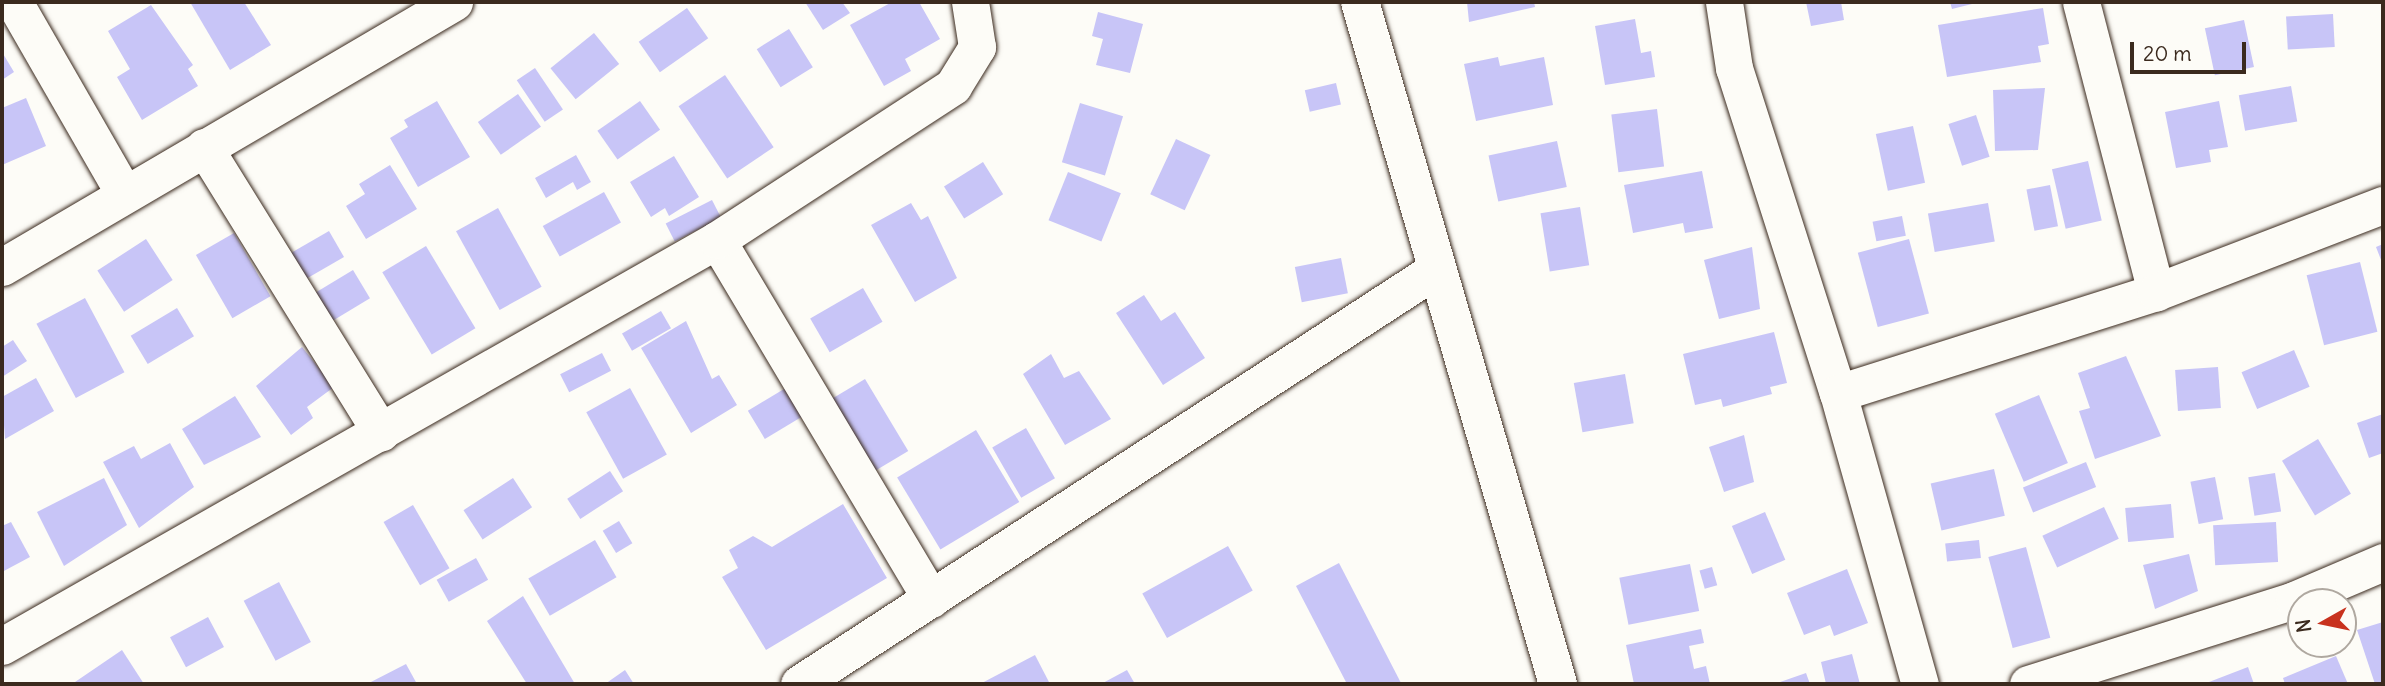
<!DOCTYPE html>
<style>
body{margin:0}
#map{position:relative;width:2385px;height:686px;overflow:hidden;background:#fdfcf7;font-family:Delius,sans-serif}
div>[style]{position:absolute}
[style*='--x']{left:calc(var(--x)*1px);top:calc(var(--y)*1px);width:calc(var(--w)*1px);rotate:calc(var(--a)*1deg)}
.building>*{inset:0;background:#c8c5f7;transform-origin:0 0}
.roads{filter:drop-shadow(0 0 2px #3b2a1e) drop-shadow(0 0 2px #3b2a1e)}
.street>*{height:37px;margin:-18.5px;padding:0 18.5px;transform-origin:18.5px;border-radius:18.5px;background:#fdfcf7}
.secondary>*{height:38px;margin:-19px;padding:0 19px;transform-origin:19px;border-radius:19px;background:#fdfcf7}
span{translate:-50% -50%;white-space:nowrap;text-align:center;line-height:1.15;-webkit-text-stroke:5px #fdfcf7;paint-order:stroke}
.frame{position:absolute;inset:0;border:4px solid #3b2a1e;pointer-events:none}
.north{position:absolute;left:2287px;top:588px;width:70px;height:70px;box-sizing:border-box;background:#fdfcf7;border:2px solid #afa8a0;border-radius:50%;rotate:261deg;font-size:19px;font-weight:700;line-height:28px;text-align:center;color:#3b2a1e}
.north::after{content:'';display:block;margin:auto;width:24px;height:32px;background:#c8321e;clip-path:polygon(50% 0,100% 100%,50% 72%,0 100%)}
.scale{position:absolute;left:2130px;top:42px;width:116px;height:32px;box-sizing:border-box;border:4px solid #3b2a1e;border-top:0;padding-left:9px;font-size:21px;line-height:24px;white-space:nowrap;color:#3b2a1e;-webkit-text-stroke:5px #fdfcf7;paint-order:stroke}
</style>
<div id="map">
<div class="building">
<div style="clip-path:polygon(190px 2px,244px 2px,271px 45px,230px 70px)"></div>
<div style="clip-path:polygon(805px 2px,842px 2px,850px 13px,823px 30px)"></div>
<div style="clip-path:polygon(892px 2px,919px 2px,940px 39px,905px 59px,911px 71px,884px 86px,850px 25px)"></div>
<div style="clip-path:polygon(1467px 2px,1534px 2px,1535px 7px,1469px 22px)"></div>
<div style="clip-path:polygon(1806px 2px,1841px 2px,1844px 20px,1811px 26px)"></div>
<div style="clip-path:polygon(1950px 2px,1976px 2px,1976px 3px,1952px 9px)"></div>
<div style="clip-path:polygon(151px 5px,193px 65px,188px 69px,198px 86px,142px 120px,117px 77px,130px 69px,108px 31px)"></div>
<div style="left:687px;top:8px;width:37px;height:59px;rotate:55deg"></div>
<div style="clip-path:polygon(2043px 8px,2049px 44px,2038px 46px,2041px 62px,1947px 77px,1938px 25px)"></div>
<div style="clip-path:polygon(1098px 12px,1143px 24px,1130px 73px,1096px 65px,1103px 39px,1092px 36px)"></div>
<div style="left:2333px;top:14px;width:33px;height:47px;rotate:87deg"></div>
<div style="clip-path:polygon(1635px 19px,1641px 53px,1651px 51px,1655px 77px,1605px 85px,1595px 26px)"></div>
<div style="left:2244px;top:20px;width:48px;height:40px;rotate:78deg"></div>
<div style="left:789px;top:29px;width:45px;height:38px;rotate:58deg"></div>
<div style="left:594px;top:33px;width:40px;height:56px;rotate:51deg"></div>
<div style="clip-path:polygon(2px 52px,14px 72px,2px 80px)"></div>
<div style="clip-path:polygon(1498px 57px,1500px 66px,1544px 57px,1553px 105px,1476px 121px,1464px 64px)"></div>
<div style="left:535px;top:68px;width:50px;height:22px;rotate:56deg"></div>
<div style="left:725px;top:75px;width:87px;height:56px;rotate:56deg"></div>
<div style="left:1336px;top:83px;width:22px;height:32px;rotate:77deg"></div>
<div style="left:2291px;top:86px;width:36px;height:53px;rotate:80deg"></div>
<div style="clip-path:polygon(2045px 88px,2038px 150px,1995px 151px,1993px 90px)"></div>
<div style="left:518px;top:94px;width:40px;height:49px;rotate:55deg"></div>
<div style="clip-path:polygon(26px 98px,46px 146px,2px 165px,2px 108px)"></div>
<div style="clip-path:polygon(437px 101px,470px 157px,418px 187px,390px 138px,408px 127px,404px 120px)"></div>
<div style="left:640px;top:101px;width:35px;height:52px;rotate:55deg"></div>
<div style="clip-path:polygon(2219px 101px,2228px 147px,2209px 150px,2211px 162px,2176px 168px,2165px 112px)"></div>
<div style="left:1080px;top:103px;width:45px;height:62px;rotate:17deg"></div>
<div style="left:1657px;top:109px;width:58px;height:46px;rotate:83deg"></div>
<div style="left:1976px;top:115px;width:44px;height:29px;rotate:72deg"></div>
<div style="left:1913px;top:126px;width:58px;height:38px;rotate:78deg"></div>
<div style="left:1176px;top:139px;width:38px;height:61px;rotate:25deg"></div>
<div style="left:1557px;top:141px;width:47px;height:70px;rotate:78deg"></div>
<div style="clip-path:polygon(576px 155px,591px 182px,577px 190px,573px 182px,546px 198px,535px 178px)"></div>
<div style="clip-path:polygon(674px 156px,699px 197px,669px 216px,665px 208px,651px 217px,630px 182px)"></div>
<div style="left:2088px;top:161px;width:61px;height:37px;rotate:77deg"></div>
<div style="left:983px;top:162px;width:38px;height:46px;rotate:58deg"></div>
<div style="clip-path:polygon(390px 165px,417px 209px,366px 239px,346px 206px,365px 194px,359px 184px)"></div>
<div style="clip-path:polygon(1702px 171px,1713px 228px,1685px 233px,1683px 223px,1633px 233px,1624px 185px)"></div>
<div style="left:1068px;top:172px;width:57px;height:52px;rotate:22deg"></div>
<div style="left:2050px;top:185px;width:42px;height:24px;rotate:79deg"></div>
<div style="left:604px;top:192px;width:35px;height:70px;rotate:61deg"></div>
<div style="left:712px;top:200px;width:20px;height:52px;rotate:63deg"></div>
<div style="clip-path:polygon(911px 203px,921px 220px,928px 216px,957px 278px,915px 302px,871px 225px)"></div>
<div style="left:1988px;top:203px;width:39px;height:61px;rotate:80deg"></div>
<div style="left:1580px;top:207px;width:59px;height:40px;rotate:81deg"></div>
<div style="left:498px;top:208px;width:90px;height:48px;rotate:61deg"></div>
<div style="left:1902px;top:216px;width:20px;height:30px;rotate:79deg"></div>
<div style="left:329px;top:231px;width:30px;height:45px;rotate:60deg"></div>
<div style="left:234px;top:233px;width:73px;height:44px;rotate:60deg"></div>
<div style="left:146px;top:239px;width:49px;height:58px;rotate:57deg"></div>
<div style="left:1909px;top:239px;width:77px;height:53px;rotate:75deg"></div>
<div style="clip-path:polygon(2383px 244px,2383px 265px,2376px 247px)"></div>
<div style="left:426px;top:246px;width:96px;height:51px;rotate:59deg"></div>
<div style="clip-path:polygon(1752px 247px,1760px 309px,1719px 319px,1704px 260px)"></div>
<div style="left:1341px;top:258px;width:36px;height:47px;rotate:79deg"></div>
<div style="left:2360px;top:262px;width:72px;height:55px;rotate:76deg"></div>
<div style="left:353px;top:270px;width:33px;height:44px;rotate:59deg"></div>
<div style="left:863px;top:288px;width:39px;height:61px;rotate:60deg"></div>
<div style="clip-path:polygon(1144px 295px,1161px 321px,1175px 312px,1205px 358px,1163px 385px,1116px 313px)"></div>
<div style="left:85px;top:298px;width:84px;height:55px;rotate:62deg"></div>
<div style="left:177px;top:308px;width:33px;height:54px;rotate:59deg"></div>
<div style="left:661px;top:311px;width:20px;height:45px;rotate:60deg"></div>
<div style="clip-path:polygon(686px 321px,712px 379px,719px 375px,737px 405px,691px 433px,641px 348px)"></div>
<div style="clip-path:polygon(1774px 332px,1787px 383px,1770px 387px,1772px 394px,1723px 407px,1721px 399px,1695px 405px,1683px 354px)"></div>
<div style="clip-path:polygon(13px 340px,27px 361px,2px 377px,2px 347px)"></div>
<div style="clip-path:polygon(302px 347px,334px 387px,307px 407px,313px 418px,291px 435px,256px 386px)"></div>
<div style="left:2294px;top:350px;width:40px;height:57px;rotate:67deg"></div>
<div style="left:602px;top:353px;width:20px;height:47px;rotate:63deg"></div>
<div style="clip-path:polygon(1051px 354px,1064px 378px,1079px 371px,1111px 419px,1065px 445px,1023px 374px)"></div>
<div style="clip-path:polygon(2126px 356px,2161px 436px,2095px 459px,2079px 411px,2090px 408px,2078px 373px)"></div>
<div style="left:2218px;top:367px;width:41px;height:43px;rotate:86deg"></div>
<div style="left:1625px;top:374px;width:50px;height:52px;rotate:80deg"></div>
<div style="clip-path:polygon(36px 378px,54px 411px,5px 439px,2px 397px)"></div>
<div style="left:865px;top:379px;width:84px;height:40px;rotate:59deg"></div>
<div style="left:789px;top:386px;width:33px;height:48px;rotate:59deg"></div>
<div style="left:630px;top:388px;width:76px;height:50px;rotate:61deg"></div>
<div style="left:2039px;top:395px;width:74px;height:48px;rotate:67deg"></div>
<div style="clip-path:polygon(235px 396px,261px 437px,204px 465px,182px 429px)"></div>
<div style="clip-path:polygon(2383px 414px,2383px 453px,2369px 458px,2357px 423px)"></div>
<div style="left:1026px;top:428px;width:58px;height:39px;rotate:60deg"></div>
<div style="left:976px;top:430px;width:84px;height:92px;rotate:59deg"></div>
<div style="clip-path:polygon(1744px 435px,1754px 482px,1724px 492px,1709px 447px)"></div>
<div style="left:2318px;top:439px;width:64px;height:42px;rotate:59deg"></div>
<div style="clip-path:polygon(170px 443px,194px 487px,139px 528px,103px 462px,134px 446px,141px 459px)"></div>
<div style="left:2086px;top:462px;width:27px;height:68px;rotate:68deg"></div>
<div style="left:1994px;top:469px;width:48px;height:65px;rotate:77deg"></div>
<div style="left:610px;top:471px;width:24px;height:51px;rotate:57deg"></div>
<div style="left:2275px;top:473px;width:39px;height:27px;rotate:81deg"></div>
<div style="left:2215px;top:477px;width:43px;height:25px;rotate:79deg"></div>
<div style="clip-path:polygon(104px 478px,127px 525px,64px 566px,37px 512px)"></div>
<div style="left:513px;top:478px;width:35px;height:59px;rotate:57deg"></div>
<div style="clip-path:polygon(843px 504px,887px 578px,766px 650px,722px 577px,738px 568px,729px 550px,753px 536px,772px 547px)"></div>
<div style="left:2171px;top:504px;width:34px;height:46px;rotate:85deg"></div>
<div style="left:413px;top:505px;width:73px;height:34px;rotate:60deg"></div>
<div style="left:2104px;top:507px;width:35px;height:68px;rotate:65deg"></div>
<div style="left:1765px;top:512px;width:52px;height:36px;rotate:67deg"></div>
<div style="left:619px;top:521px;width:26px;height:19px;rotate:59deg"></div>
<div style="clip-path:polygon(11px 522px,30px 557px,2px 572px,2px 526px)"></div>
<div style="left:2276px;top:522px;width:40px;height:63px;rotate:87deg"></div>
<div style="left:595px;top:540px;width:43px;height:77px;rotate:60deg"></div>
<div style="left:1979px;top:540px;width:18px;height:34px;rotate:84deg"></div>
<div style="left:1228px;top:546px;width:51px;height:98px;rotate:61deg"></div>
<div style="left:2026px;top:547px;width:94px;height:39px;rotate:75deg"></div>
<div style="clip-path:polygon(2189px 554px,2198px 591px,2155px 609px,2143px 565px)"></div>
<div style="left:476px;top:558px;width:25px;height:45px;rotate:61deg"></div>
<div style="clip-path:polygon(1339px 563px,1401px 683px,1398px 684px,1347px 684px,1296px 586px)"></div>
<div style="left:1690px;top:564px;width:48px;height:72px;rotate:79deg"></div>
<div style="left:1712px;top:567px;width:19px;height:13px;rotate:74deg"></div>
<div style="clip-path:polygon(1847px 569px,1868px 623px,1834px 636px,1830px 625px,1804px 635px,1787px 593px)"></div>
<div style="left:279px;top:582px;width:68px;height:40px;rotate:62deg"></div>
<div style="clip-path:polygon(523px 596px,575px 684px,527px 684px,487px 621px)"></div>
<div style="left:208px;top:617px;width:34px;height:43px;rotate:62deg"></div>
<div style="clip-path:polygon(2383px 622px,2383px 684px,2375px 684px,2357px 630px)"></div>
<div style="clip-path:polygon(1701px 629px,1704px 643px,1689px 646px,1694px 669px,1706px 666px,1710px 684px,1634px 684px,1626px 645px)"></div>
<div style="clip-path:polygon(122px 650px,144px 684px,76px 684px,75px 682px)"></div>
<div style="clip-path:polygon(1852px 654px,1860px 684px,1826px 684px,1821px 662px)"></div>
<div style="clip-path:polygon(1035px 655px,1050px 684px,980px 684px)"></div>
<div style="clip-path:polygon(2336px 656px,2348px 684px,2285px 684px,2283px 678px)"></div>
<div style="clip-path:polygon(406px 664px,417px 684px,367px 684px)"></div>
<div style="clip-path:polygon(2248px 667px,2254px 684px,2210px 684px,2209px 682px)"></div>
<div style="clip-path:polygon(625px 670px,634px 684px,605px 684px)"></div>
<div style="clip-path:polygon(1127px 670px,1135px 684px,1101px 684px)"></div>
<div style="clip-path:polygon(1806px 673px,1810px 684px,1774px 684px)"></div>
</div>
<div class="roads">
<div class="street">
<div style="--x:14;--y:2;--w:220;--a:60.1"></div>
<div style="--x:1724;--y:2;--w:67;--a:81.4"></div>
<div style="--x:1734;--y:68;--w:341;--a:72.3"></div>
<div style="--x:1838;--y:393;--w:302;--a:74.3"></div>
<div style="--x:2081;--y:2;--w:300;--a:75.5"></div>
<div style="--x:204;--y:147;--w:336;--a:58.2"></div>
<div style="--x:717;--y:240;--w:418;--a:59.2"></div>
<div style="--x:2;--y:267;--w:524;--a:-30.38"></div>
<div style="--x:1838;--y:393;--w:334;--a:-17.6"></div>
<div style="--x:2156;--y:292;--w:243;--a:-21"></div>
<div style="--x:2;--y:646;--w:822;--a:-29.59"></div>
<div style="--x:717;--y:240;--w:282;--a:-33.1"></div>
<div style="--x:953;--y:86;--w:46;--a:-58.4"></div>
<div style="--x:977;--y:47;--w:46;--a:-98.8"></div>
<div style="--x:799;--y:684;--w:759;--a:-33.06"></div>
<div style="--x:2028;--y:684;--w:279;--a:-17.5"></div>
<div style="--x:2294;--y:600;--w:97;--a:-23.1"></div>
</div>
<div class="secondary">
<div style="--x:1360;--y:2;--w:710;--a:73.81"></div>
</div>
</div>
<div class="frame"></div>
<div class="north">N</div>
<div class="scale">20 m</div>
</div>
